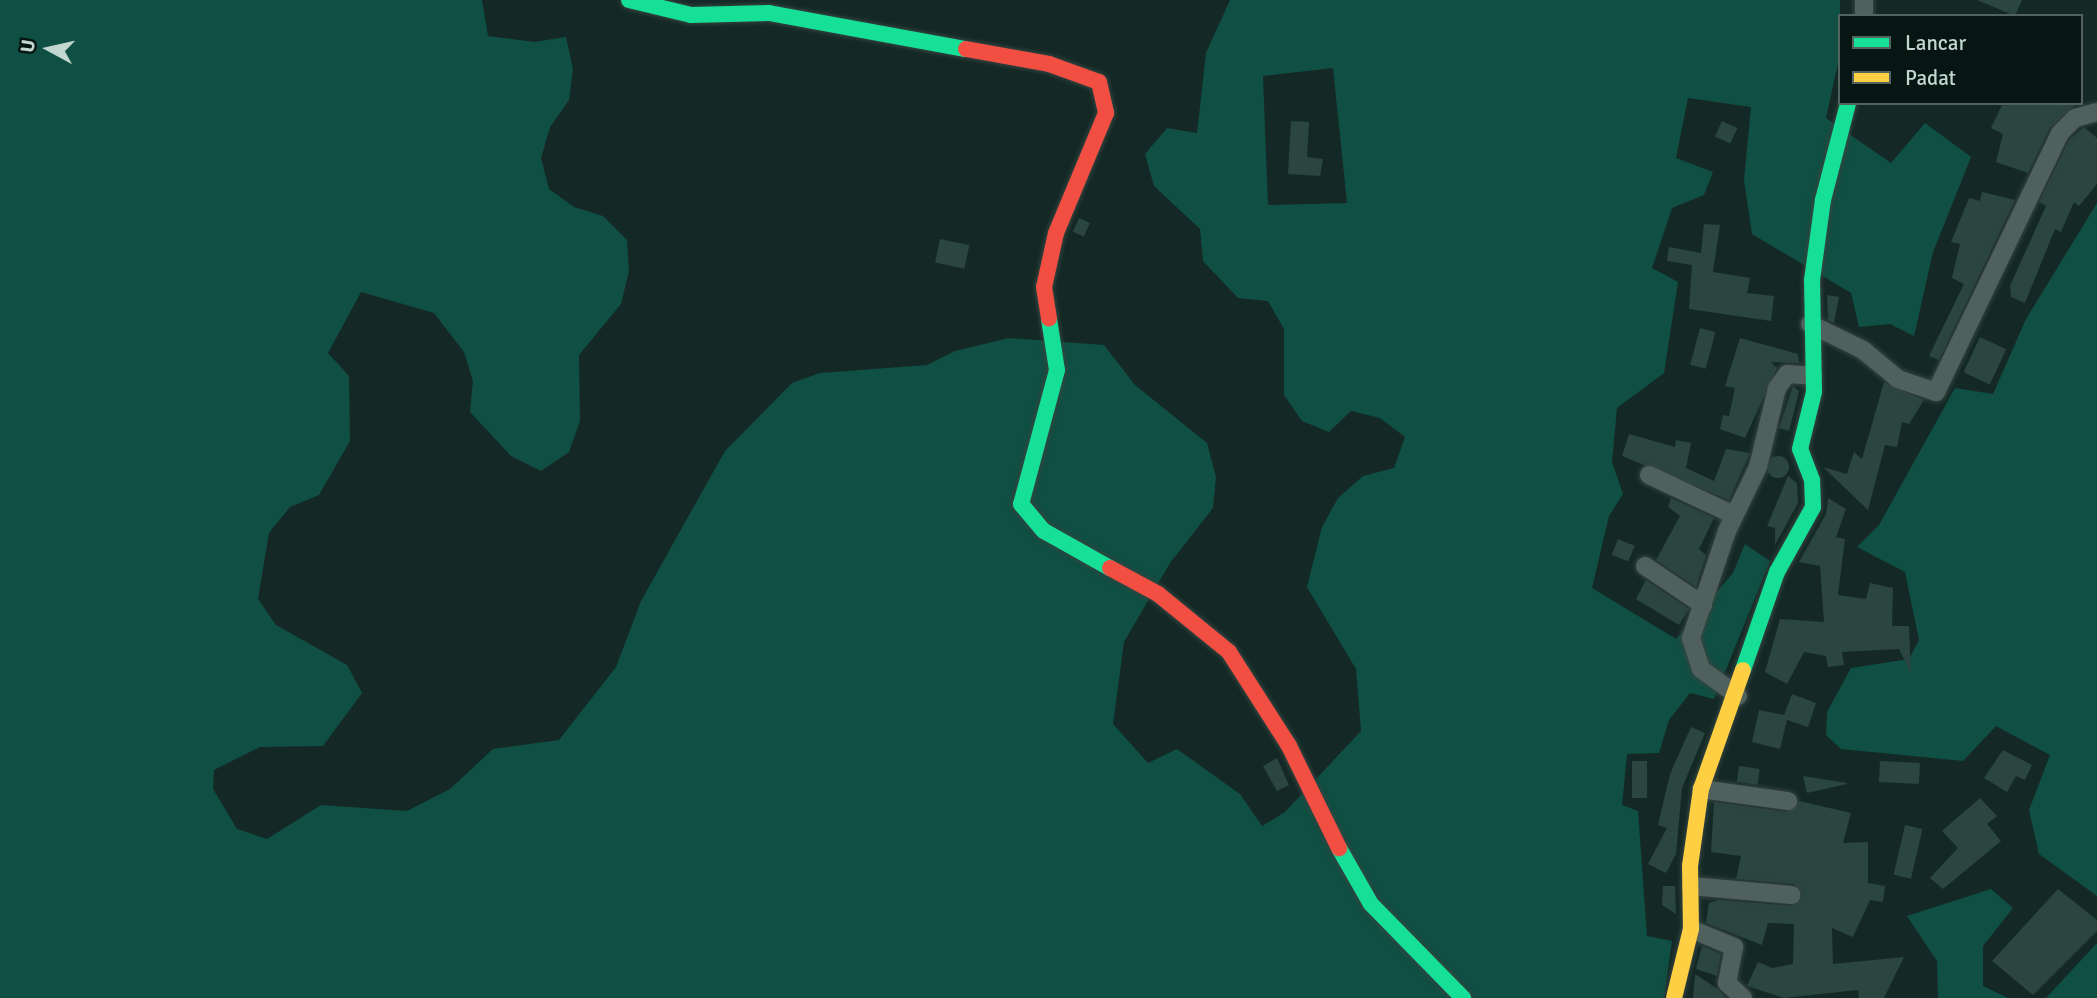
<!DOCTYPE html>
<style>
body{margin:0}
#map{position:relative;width:2097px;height:998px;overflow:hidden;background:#142925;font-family:Signika,sans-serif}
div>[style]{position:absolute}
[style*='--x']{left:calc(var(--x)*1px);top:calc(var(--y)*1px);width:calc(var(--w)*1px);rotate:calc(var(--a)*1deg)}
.green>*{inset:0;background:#104f43}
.building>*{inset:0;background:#2b4540;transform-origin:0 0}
.round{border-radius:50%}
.roads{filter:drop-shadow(0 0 2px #354441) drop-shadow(0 0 2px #354441)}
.street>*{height:18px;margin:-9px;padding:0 9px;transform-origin:9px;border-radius:9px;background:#50605c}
.fast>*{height:16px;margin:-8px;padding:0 8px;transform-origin:8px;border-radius:8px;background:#16e098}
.slow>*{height:16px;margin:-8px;padding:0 8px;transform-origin:8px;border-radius:8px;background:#ffcf43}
.jam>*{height:16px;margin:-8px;padding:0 8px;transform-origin:8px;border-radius:8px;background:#f24e42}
span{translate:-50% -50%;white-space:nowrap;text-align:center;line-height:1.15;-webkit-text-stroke:7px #071613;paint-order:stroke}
.legend{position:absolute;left:1838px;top:14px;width:245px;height:91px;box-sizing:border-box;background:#071613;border:2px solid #52635f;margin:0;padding:9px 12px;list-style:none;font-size:21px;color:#c3d7d1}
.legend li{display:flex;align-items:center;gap:14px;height:35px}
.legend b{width:35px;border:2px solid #52635f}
.north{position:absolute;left:14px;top:14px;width:70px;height:70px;-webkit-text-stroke:5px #071613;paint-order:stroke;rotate:278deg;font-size:19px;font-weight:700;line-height:28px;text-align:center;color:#c3d7d1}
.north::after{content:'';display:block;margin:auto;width:24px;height:32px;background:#c3d7d1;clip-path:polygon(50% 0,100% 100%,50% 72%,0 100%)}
</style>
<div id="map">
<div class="green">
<div style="clip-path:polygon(evenodd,0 0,482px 0,488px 36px,534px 42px,566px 37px,573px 69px,569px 100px,550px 127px,541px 158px,549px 189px,574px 207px,603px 216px,627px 240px,629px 271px,621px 304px,579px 355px,580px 421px,569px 452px,541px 471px,511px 456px,470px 412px,473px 381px,464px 352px,434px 313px,361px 292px,328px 353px,349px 376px,350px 441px,319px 495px,290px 507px,269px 533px,258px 599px,276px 625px,347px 665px,362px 693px,323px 746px,260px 747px,214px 770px,213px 789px,237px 829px,267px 839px,321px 805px,407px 811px,450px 789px,493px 749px,559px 740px,616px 667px,641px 601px,725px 451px,792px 383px,820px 373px,927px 365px,955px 351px,1009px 338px,1104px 345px,1135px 385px,1207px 443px,1216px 477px,1213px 508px,1170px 563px,1124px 642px,1113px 724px,1148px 763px,1177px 749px,1240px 794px,1262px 826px,1285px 812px,1361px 731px,1356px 669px,1307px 587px,1322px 527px,1338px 498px,1363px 476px,1394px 468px,1405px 437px,1380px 418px,1351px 411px,1329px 432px,1302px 421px,1284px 395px,1284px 329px,1268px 301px,1238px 298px,1203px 261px,1200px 229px,1154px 186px,1145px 154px,1167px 128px,1197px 133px,1206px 53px,1230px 0,1840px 0,1840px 54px,1826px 118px,1891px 163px,1925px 123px,1971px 157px,1933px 252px,1914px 336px,1890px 324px,1859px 327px,1851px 293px,1752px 234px,1744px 180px,1751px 107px,1688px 98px,1676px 158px,1713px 172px,1704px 195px,1672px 208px,1652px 268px,1678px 282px,1664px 373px,1617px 408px,1612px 462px,1623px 494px,1609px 516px,1592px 588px,1676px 639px,1733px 573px,1745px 544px,1770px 561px,1714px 699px,1690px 693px,1669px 720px,1659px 753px,1627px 754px,1622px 805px,1638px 811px,1647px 936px,1672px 941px,1664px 998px,0 998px,0 0,1333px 68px,1347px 203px,1268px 205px,1263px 76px,1333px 68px)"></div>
<div style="clip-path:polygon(2097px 203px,2097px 896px,2039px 854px,2029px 810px,2050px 755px,1996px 726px,1963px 761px,1841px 749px,1826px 735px,1827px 712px,1851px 668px,1909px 659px,1919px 640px,1905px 572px,1857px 547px,1879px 525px,1955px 388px,1993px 394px,2026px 319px)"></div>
<div style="clip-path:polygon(1991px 889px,2013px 908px,1983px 946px,1983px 986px,2008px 998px,1938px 998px,1937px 961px,1907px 916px)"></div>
<div style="clip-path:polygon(2097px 943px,2097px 998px,2046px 998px)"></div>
</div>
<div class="building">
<div style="clip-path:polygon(1977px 0,2022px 0,2015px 16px)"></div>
<div style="clip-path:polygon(2003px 103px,2077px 103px,2050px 128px,2028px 173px,1996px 162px,2003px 134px,1991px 128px)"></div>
<div style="clip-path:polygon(1291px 121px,1309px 122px,1307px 157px,1323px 159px,1320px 176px,1288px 174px)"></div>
<div style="left:1722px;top:121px;width:17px;height:17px;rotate:25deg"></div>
<div style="clip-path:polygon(2084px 127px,2097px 138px,2097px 184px,2079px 206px,2074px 202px,2061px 232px,2055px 229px,2025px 303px,2011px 297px,2010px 286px,2046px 206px,2039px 202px,2069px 140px)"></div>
<div style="clip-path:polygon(1982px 192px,2015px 200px,1939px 360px,1929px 356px,1964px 284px,1952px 278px,1960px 244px,1951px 242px,1969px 198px,1980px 201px)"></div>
<div style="left:1079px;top:218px;width:12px;height:15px;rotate:24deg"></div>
<div style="clip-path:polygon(1704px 224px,1720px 225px,1713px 272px,1750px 278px,1747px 293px,1774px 296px,1771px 321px,1689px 309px,1692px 265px,1667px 261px,1669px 247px,1701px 253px)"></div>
<div style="left:940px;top:239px;width:30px;height:24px;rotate:12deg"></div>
<div style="clip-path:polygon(1827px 295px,1839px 297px,1834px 323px,1828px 320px)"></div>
<div style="left:1700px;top:328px;width:16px;height:38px;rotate:15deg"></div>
<div style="left:1980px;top:337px;width:29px;height:39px;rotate:25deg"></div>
<div style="clip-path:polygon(1740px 338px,1798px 354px,1799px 363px,1771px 362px,1777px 368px,1745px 438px,1720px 429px,1723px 415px,1729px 416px,1735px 388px,1725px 386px)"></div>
<div style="clip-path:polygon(1884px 382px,1924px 400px,1909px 424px,1902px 422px,1897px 447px,1885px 445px,1868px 510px,1823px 467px,1847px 474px,1854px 452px,1862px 459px)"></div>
<div style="clip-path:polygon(1793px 386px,1799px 391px,1789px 431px,1779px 428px)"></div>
<div style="clip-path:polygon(1629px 434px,1675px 447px,1676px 440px,1691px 443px,1686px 468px,1714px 481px,1726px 449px,1750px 453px,1729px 500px,1622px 456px)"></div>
<div class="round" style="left:1767px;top:456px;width:22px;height:22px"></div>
<div style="clip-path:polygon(1788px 476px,1797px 483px,1798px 503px,1775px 545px,1775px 528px,1767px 526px)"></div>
<div style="clip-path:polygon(1671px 498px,1714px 518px,1699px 549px,1706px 555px,1696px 587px,1656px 560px,1680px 516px,1668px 507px)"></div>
<div style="clip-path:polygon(1828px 498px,1846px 509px,1836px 537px,1845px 539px,1838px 595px,1866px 599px,1870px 583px,1893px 588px,1892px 626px,1909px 626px,1911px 674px,1899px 649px,1842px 652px,1844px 665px,1828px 667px,1826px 656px,1804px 652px,1787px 684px,1765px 672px,1780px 619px,1824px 622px,1820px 566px,1799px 562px,1826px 514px)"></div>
<div style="left:1618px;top:539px;width:18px;height:17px;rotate:22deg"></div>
<div style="clip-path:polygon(1646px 580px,1689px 609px,1679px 625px,1636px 599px)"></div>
<div style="clip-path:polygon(1792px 694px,1816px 703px,1808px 727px,1787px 720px,1780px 749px,1752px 742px,1759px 710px,1784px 715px)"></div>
<div style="clip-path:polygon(1691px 727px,1705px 733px,1682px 788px,1676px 854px,1666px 873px,1648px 864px,1667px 828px,1658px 825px,1670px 774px)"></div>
<div style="clip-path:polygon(2003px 750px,2032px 765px,2025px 780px,2016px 776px,2007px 792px,1984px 778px)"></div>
<div style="clip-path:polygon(1277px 758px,1289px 785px,1277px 791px,1263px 766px)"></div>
<div style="left:1632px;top:761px;width:15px;height:37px"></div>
<div style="left:1880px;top:761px;width:40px;height:21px;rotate:3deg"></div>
<div style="left:1739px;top:766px;width:21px;height:16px;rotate:8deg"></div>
<div style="clip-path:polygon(1803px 776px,1847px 783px,1847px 784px,1807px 793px)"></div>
<div style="clip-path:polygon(1980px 798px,1997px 816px,1987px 824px,2001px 841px,1943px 889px,1930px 878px,1958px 848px,1942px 831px)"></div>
<div style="clip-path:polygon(1799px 801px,1851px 813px,1843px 843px,1868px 842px,1868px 883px,1885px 886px,1883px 902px,1870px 900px,1853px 937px,1832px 928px,1833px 964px,1904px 957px,1884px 998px,1859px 998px,1858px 990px,1784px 998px,1747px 986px,1758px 962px,1772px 968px,1793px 964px,1794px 924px,1768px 923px,1762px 945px,1706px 923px,1709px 903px,1718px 900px,1792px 906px,1803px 895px,1794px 884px,1736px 879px,1741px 856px,1711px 852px,1714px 802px,1787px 812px)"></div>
<div style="left:1905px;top:825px;width:18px;height:51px;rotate:13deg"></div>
<div style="clip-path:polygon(1663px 886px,1675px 886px,1676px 914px,1662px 905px)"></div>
<div style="clip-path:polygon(2058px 889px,2097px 920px,2097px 931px,2033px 995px,1992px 961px)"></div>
<div style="clip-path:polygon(1702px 946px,1721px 954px,1717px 976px,1696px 969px)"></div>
<div style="clip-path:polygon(1695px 974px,1718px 989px,1726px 998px,1693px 998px)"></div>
</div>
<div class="roads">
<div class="street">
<div style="--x:1864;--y:0;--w:16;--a:90"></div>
<div style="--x:1810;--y:324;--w:59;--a:26.1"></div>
<div style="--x:1863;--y:350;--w:45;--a:39.6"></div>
<div style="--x:1898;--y:379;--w:40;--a:18.9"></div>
<div style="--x:1936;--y:392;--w:287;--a:-64.4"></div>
<div style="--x:2060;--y:133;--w:21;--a:-45"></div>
<div style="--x:2075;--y:118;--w:23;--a:-15"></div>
<div style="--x:1649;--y:475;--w:94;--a:25.2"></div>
<div style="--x:1645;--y:566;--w:70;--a:33.9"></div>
<div style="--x:1738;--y:696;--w:46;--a:-143.9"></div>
<div style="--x:1701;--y:669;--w:33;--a:-108"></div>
<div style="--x:1691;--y:638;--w:113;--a:-71.4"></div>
<div style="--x:1727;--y:531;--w:71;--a:-64.2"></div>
<div style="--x:1758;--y:467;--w:81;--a:-76.5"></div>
<div style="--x:1777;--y:388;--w:17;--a:-54"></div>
<div style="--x:1787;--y:374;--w:26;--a:4"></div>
<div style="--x:1701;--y:789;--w:88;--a:7.9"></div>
<div style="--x:1691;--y:886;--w:101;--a:5.1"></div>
<div style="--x:1691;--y:929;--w:47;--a:22.7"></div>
<div style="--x:1734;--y:947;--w:37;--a:101"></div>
<div style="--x:1727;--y:983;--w:22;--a:43"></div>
</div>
<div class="fast">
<div style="--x:629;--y:0;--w:64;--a:13.6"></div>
<div style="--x:691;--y:15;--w:78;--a:-1.5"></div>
<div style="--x:769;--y:13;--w:200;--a:10.4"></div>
<div style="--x:1049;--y:319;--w:52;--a:81.1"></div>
<div style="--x:1057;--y:370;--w:139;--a:105"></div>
<div style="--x:1021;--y:504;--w:35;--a:50"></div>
<div style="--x:1044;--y:531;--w:76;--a:29.3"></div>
<div style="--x:1743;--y:670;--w:104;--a:-70.9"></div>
<div style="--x:1777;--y:572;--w:74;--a:-61"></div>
<div style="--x:1813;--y:507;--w:27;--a:-92"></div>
<div style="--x:1812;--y:480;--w:33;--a:-111"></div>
<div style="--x:1800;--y:449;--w:59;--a:-76.2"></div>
<div style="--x:1814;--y:392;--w:112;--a:-91"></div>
<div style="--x:1812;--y:280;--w:81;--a:-82.2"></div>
<div style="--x:1823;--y:200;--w:100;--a:-75.5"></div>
<div style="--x:1339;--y:848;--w:64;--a:60.3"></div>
<div style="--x:1371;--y:904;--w:132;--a:45.6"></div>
</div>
<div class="slow">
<div style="--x:1674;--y:998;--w:71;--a:-76.2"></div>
<div style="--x:1691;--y:929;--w:63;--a:-90.9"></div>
<div style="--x:1690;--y:866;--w:78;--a:-81.9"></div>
<div style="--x:1701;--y:789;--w:126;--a:-70.6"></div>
</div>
<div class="jam">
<div style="--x:966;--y:49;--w:84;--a:10.2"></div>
<div style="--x:1049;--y:64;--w:53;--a:19.8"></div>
<div style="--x:1099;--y:82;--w:32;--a:77"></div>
<div style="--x:1106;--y:113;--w:130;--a:112.6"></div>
<div style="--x:1056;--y:233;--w:55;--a:102.5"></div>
<div style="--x:1044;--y:287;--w:32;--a:81"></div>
<div style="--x:1110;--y:568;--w:55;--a:28.4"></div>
<div style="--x:1158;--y:594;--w:92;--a:39.2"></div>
<div style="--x:1229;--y:652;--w:112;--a:57.4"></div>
<div style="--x:1289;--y:746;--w:114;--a:63.9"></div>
</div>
</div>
<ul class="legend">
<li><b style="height:9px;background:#16e098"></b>Lancar</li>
<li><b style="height:9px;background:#ffcf43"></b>Padat</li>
</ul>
<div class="north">U</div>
</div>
